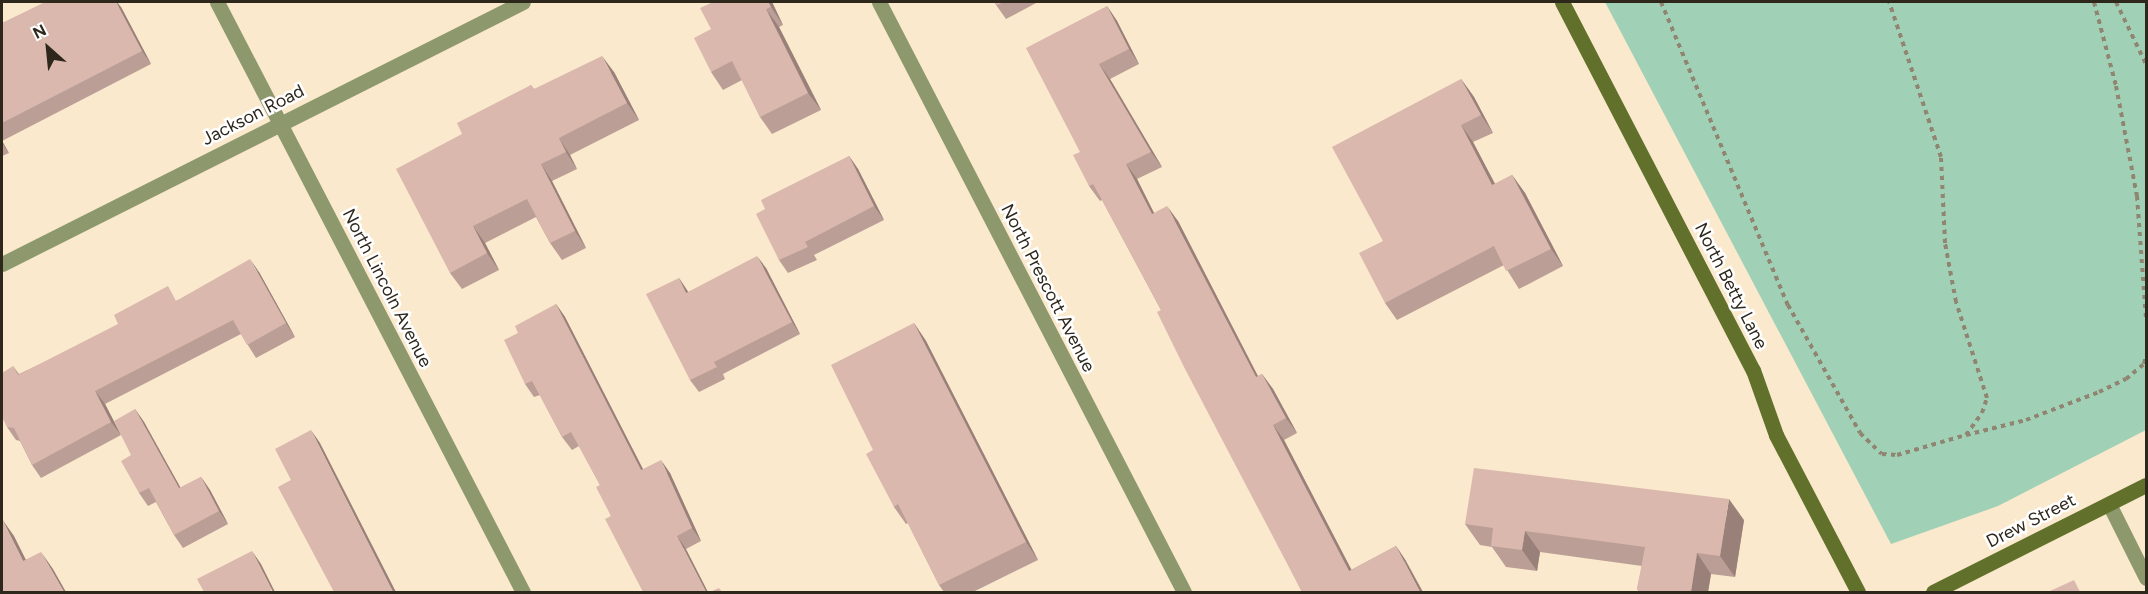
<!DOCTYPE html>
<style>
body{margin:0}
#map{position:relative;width:2148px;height:594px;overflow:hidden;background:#fae9cc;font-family:Figtree,sans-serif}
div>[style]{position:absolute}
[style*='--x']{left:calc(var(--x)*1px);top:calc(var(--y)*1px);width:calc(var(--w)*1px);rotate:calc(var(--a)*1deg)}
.green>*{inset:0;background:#a0d0b6}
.path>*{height:4px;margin-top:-2px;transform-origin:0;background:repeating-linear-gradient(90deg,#908571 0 4.5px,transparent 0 9px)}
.street>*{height:15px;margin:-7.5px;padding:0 7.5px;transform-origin:7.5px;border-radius:7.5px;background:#8d996d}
.secondary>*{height:15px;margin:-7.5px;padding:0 7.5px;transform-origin:7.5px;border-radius:7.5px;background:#61712b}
.wall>*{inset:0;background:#bb9e96}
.shaded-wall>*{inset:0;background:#99817a}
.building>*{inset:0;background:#dab8ae}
span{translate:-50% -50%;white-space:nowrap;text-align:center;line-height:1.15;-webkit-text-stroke:5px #fff;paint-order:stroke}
.street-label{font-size:18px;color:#2d271c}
.frame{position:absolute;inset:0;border:3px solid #2d271c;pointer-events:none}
.north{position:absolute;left:18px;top:18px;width:60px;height:60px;-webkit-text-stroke:4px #fff;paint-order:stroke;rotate:333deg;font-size:16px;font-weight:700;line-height:24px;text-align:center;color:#2d271c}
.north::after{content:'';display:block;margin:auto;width:21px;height:27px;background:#2d271c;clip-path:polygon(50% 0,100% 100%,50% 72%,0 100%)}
</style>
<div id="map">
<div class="green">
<div style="clip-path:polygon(1605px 2px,2146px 2px,2146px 430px,1998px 506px,1891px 544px)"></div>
</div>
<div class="path">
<div style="--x:1661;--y:2;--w:329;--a:67.3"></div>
<div style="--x:1788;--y:305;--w:147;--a:60.6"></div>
<div style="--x:1860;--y:433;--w:30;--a:44"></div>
<div style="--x:1882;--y:454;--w:15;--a:4"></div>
<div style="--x:1897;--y:455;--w:72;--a:-16.2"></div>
<div style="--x:1966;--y:435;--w:27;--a:-54"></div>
<div style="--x:1982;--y:413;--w:16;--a:-72"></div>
<div style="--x:1987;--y:398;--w:101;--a:-107.9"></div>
<div style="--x:1956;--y:302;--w:60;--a:-100.6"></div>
<div style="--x:1945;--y:243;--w:86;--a:-92.7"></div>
<div style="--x:1941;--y:157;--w:163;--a:-108.5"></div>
<div style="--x:2094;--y:2;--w:87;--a:75.3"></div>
<div style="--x:2116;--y:86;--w:112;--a:79.2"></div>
<div style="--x:2137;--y:196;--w:122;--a:85.8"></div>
<div style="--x:2116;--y:2;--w:69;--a:64.2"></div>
<div style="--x:1966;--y:435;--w:62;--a:-14"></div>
<div style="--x:2026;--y:420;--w:78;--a:-21"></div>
<div style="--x:2099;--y:392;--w:30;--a:-26"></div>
<div style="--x:2126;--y:379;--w:23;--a:-40"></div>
<div style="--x:2144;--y:364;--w:9;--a:-77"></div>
</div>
<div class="street">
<div style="--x:217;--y:2;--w:665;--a:62.59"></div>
<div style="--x:879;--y:2;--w:664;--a:62.66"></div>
<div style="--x:2;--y:264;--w:583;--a:-26.7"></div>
<div style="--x:2109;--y:504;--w:83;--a:63.4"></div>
</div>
<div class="secondary">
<div style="--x:1562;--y:2;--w:415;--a:62.6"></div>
<div style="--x:1753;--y:370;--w:69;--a:70.5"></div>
<div style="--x:1776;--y:435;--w:177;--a:62.4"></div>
<div style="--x:1933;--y:592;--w:238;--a:-26.7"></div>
</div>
<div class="wall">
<div style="clip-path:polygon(772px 2px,783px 25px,779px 27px,821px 110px,772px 134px,760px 117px,742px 80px,723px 90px,711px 72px)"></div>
<div style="clip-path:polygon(994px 2px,1038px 2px,1006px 19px)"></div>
<div style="clip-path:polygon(1107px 6px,1117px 21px,1139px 64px,1110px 79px,1162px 167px,1137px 179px,1154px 213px,1178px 221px,1258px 376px,1262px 374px,1273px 389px,1297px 433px,1284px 440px,1351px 570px,1396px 546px,1406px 561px,1302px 592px,1161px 310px,1102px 200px,1100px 201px,1089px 186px,1080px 152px)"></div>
<div style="clip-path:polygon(121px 7px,151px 64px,2px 141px,9px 153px,2px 156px,2px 23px)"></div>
<div style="clip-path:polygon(614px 72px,639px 120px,570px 155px,577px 169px,552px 181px,586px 248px,562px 260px,550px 243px,536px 217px,485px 243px,499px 270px,462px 289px,450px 273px,462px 134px,531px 85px,534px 89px)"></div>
<div style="clip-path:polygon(1461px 79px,1474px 97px,1493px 133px,1473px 142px,1495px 184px,1512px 175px,1525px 193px,1563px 266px,1519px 289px,1504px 265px,1397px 320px,1385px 303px)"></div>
<div style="clip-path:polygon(849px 156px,858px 169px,884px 220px,814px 255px,817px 260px,788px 273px,779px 260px,765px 209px)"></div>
<div style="clip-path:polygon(766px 268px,800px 334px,723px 374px,725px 379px,699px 392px,690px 380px,679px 278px,688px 292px)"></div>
<div style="clip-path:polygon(259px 272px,295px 337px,256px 358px,241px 334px,105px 404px,121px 435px,41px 478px,32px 465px,20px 441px,16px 440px,7px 427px,13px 366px,19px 374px,178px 300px)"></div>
<div style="clip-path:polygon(556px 304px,565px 317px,643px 469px,670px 473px,701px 541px,686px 549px,611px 516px,600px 485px,579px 446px,572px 450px,562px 437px,540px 395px,534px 397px,525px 384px,518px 333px)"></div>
<div style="clip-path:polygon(914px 323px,926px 341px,1038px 560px,973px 592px,944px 592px,939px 585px,908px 523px,906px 524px,894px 507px,873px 450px)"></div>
<div style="clip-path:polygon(135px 409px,144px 422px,180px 488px,201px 477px,210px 490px,228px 524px,183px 548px,174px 535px,156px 502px,148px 506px,139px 493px,131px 455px)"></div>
<div style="clip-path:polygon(1744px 520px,1735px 577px,1711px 574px,1708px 592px,1640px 592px,1637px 589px,1642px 566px,1540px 552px,1537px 571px,1506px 567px,1492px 547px,1480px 545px,1465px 524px)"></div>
</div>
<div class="shaded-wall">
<div style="clip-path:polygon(116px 2px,117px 2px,121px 7px,151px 64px,142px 51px)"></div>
<div style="clip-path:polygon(768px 2px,772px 2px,783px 25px,771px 7px)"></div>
<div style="clip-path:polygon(1107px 6px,1117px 21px,1139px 64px,1129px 49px)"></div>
<div style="clip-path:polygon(766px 9px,779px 27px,821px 110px,808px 93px)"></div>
<div style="clip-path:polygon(602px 56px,614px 72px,639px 120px,627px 103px)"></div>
<div style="clip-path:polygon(1099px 64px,1110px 79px,1162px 167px,1151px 152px)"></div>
<div style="clip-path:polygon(1461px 79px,1474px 97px,1493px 133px,1481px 115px)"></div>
<div style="clip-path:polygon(1461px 125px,1473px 142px,1505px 203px,1492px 185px)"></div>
<div style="clip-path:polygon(559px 138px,570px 155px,577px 169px,566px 152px)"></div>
<div style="clip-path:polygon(2px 139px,2px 141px,9px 153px,2px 143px)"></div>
<div style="clip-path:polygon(849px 156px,858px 169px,884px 220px,874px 206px)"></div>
<div style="clip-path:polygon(541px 164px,552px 181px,586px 248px,575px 231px)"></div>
<div style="clip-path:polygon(1126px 164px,1137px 179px,1162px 229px,1152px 214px)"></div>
<div style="clip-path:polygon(1512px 175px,1525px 193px,1563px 266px,1551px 249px)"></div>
<div style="clip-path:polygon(1167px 206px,1178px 221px,1266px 392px,1256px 377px)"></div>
<div style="clip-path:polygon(473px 226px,485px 243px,499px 270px,487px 253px)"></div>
<div style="clip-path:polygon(757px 256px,766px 268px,800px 334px,792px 322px)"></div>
<div style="clip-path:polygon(250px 259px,259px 272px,295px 337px,286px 323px)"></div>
<div style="clip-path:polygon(679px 278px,687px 290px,695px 305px,686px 293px)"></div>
<div style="clip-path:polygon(556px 304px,565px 317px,650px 483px,641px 470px)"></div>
<div style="clip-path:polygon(914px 323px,926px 341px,1038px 560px,1026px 542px)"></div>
<div style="clip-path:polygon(1262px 374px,1273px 389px,1297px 433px,1286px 418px)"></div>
<div style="clip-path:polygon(95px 391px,105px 404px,121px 435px,111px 422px)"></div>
<div style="clip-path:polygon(135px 409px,144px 422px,188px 501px,179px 488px)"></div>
<div style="clip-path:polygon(1273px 425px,1284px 440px,1360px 586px,1349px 571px)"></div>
<div style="clip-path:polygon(311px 430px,320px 443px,396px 592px,393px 592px)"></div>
<div style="clip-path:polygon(661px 460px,670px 473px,701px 541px,692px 528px)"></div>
<div style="clip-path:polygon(201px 477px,210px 490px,228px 524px,219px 511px)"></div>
<div style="clip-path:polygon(1729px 499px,1744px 520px,1735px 577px,1720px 556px)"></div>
<div style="clip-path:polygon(2px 519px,14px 536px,35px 578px,23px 561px)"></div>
<div style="clip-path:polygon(1525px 531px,1540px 552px,1537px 571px,1522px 550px)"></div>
<div style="clip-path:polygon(677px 536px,686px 549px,708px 592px,706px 592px)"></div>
<div style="clip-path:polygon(1396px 546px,1406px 561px,1423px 592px,1420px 592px)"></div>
<div style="clip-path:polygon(252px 551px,261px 564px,275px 592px,273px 592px,272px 590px)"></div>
<div style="clip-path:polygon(41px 552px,53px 569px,66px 592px,64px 592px)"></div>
<div style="clip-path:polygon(1697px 553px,1711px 574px,1708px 592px,1691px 592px)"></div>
</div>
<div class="building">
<div style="clip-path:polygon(45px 2px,116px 2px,142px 51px,2px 123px,2px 23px)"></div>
<div style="clip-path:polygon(713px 2px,768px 2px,771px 7px,766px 9px,808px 93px,760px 117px,732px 61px,711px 72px,694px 38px,711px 29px,700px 8px)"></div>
<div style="clip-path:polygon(994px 2px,1004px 2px,997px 5px)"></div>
<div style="clip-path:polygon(1107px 6px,1129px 49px,1099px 64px,1151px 152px,1126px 164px,1152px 214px,1167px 206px,1256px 377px,1262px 374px,1286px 418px,1273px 425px,1349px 571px,1396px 546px,1420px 592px,1302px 592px,1184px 367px,1157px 312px,1161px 310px,1102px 200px,1093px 184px,1089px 186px,1073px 155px,1080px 152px,1026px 48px)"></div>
<div style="clip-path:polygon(602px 56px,627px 103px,559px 138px,566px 152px,541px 164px,575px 231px,550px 243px,527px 199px,473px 226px,487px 253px,450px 273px,396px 169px,462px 134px,457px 123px,531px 85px,534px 89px)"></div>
<div style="clip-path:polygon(1461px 79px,1481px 115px,1461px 125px,1492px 185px,1512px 175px,1551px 249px,1506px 271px,1494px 246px,1385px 303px,1359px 253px,1383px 241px,1332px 147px)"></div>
<div style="clip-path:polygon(849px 156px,874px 206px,805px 242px,808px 247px,779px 260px,756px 214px,765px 209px,761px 200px)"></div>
<div style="clip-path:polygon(757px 256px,792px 322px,714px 362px,717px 367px,690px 380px,646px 294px,679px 278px,686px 293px)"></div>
<div style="clip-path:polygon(250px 259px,286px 323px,247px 345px,233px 320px,95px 391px,111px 422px,32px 465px,14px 428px,7px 427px,2px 417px,3px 408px,2px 404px,2px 373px,13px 366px,18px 375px,118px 324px,114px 315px,168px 286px,176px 301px)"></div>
<div style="clip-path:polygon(556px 304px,641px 470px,661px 460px,692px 528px,677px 536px,706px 592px,643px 592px,605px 519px,611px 516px,596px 487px,600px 485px,571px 432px,562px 437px,532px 381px,525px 384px,504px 340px,518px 333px,515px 326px)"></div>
<div style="clip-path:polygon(914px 323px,1026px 542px,939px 585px,898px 504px,894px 507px,866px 454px,873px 450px,831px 365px)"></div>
<div style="clip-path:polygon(135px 409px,179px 488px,201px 477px,219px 511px,174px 535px,149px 488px,139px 493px,121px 461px,131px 455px,114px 421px)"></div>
<div style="clip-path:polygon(311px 430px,393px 592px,334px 592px,278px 487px,291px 480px,275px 449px)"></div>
<div style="clip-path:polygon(1474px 468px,1729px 499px,1720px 556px,1697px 553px,1691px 592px,1641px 592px,1637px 589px,1645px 547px,1525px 531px,1522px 550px,1491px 546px,1493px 528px,1465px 524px)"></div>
<div style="clip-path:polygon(2px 519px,23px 561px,41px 552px,64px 592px,2px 592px)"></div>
<div style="clip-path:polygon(252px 551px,272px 590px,267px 592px,204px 592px,197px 579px)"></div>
<div style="clip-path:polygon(2074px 580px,2080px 592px,2048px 592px)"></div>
<div style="clip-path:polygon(719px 588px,722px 592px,710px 592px)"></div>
</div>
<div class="street-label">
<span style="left:253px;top:115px;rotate:-27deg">Jackson Road</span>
<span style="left:1731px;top:286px;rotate:63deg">North Betty Lane</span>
<span style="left:387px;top:288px;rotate:63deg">North Lincoln Avenue</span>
<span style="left:1048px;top:288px;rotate:63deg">North Prescott Avenue</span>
<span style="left:2031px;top:521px;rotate:-27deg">Drew Street</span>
</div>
<div class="frame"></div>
<div class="north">N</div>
</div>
